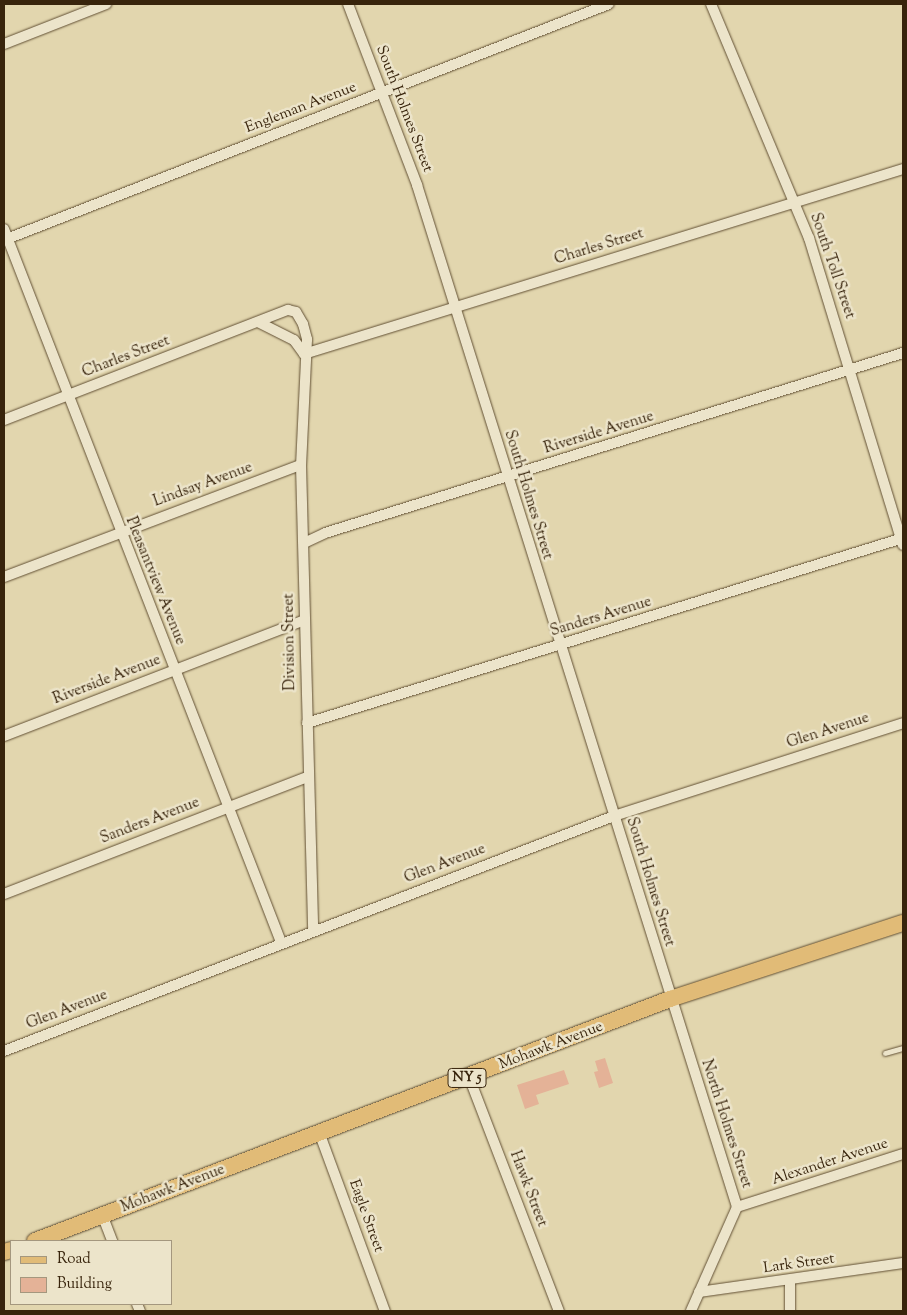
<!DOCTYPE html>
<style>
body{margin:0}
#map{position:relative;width:907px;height:1315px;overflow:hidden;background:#e2d6ae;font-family:"Sorts Mill Goudy",serif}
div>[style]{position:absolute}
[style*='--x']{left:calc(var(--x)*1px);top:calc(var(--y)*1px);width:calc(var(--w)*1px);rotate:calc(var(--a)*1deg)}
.building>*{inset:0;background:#e4b297}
.roads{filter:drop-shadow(0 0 1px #625034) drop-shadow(0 0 1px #625034)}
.lane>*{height:5px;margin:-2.5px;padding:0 2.5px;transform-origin:2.5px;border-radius:2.5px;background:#ece4ca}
.street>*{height:10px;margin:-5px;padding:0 5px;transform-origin:5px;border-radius:5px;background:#ece4ca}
.primary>*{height:16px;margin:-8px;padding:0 8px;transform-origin:8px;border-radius:8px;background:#e1bb77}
span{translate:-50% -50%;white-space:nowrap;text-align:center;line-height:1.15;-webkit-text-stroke:5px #ece4ca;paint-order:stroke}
.shield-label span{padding:1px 4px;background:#ece4ca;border:1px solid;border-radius:4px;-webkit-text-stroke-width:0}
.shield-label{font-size:14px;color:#38240c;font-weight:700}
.street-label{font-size:15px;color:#38240c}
.frame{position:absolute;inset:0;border:5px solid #38240c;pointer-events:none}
.legend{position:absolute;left:10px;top:1240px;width:162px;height:65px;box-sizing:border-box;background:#ece4ca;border:1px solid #a4977e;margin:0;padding:6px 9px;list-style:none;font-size:15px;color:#38240c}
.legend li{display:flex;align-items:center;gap:10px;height:25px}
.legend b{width:25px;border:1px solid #a4977e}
</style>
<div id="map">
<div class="building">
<div style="clip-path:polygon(605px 1058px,613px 1083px,599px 1088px,594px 1072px,598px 1071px,595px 1061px)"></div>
<div style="clip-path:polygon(564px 1070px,569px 1084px,536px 1095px,539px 1104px,525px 1109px,517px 1085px)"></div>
</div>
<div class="roads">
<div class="lane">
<div style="--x:885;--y:1053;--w:19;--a:-16"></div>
</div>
<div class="street">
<div style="--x:348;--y:4;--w:194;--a:69.1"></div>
<div style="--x:417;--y:185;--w:1071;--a:72.61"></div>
<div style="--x:737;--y:1207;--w:114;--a:113.9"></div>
<div style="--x:711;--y:4;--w:254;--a:67.3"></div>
<div style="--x:809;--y:238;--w:321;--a:73"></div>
<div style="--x:4;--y:44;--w:110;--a:-21.4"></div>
<div style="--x:4;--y:229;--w:765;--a:68.77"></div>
<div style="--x:4;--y:240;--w:649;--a:-21.31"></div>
<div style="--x:258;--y:322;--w:40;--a:26.6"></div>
<div style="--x:294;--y:340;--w:17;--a:54"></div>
<div style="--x:304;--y:354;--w:627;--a:-17.16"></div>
<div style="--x:4;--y:420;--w:305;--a:-21.2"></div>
<div style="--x:288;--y:310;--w:8;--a:14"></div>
<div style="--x:296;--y:312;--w:14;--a:60"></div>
<div style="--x:303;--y:324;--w:16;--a:75"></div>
<div style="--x:307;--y:339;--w:126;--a:92.7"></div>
<div style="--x:301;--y:465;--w:465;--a:88.5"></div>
<div style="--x:304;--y:543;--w:23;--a:-25"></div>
<div style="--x:325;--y:533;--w:605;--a:-17.3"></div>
<div style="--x:4;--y:577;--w:317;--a:-20.7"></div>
<div style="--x:307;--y:723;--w:624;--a:-17.24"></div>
<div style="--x:4;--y:736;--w:322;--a:-21.1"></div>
<div style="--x:4;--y:894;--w:325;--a:-21.1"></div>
<div style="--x:4;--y:1051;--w:654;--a:-21.07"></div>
<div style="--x:614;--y:816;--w:304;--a:-17.8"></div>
<div style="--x:469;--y:1077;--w:251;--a:69"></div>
<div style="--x:319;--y:1132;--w:191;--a:69.8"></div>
<div style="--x:737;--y:1207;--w:174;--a:-17.7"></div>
<div style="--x:103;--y:1217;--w:26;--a:69"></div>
<div style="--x:699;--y:1292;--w:206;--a:-8.1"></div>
<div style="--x:137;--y:1304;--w:8;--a:67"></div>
<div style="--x:790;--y:1311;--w:30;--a:-90"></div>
</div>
<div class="primary">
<div style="--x:35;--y:1241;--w:680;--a:-20.86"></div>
<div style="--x:670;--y:999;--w:245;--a:-18.1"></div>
<div style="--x:4;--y:1252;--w:7;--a:-16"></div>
</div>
</div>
<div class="shield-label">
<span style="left:467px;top:1078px">NY 5</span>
</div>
<div class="street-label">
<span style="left:301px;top:108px;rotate:-21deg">Engleman Avenue</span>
<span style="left:404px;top:109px;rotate:69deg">South Holmes Street</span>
<span style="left:599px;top:247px;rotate:-17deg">Charles Street</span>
<span style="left:832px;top:266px;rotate:71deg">South Toll Street</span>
<span style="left:126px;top:357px;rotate:-21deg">Charles Street</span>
<span style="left:599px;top:433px;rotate:-17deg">Riverside Avenue</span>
<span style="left:203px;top:485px;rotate:-20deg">Lindsay Avenue</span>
<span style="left:528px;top:495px;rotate:73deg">South Holmes Street</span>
<span style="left:155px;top:581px;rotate:68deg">Pleasantview Avenue</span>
<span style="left:601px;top:617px;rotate:-17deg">Sanders Avenue</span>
<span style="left:290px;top:642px;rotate:-91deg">Division Street</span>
<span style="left:107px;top:680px;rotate:-21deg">Riverside Avenue</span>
<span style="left:828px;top:731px;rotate:-18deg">Glen Avenue</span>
<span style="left:150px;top:821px;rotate:-21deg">Sanders Avenue</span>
<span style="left:445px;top:864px;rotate:-21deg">Glen Avenue</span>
<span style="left:650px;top:882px;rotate:73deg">South Holmes Street</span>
<span style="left:67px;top:1010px;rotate:-21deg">Glen Avenue</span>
<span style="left:551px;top:1046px;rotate:-21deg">Mohawk Avenue</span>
<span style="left:726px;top:1124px;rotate:72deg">North Holmes Street</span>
<span style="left:830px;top:1162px;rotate:-18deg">Alexander Avenue</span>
<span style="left:173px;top:1189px;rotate:-21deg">Mohawk Avenue</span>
<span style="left:528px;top:1189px;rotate:69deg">Hawk Street</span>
<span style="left:366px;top:1216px;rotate:70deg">Eagle Street</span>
<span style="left:799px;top:1264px;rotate:-8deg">Lark Street</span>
</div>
<div class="frame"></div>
<ul class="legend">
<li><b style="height:6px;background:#e1bb77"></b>Road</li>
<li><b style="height:14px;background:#e4b297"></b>Building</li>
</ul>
</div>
